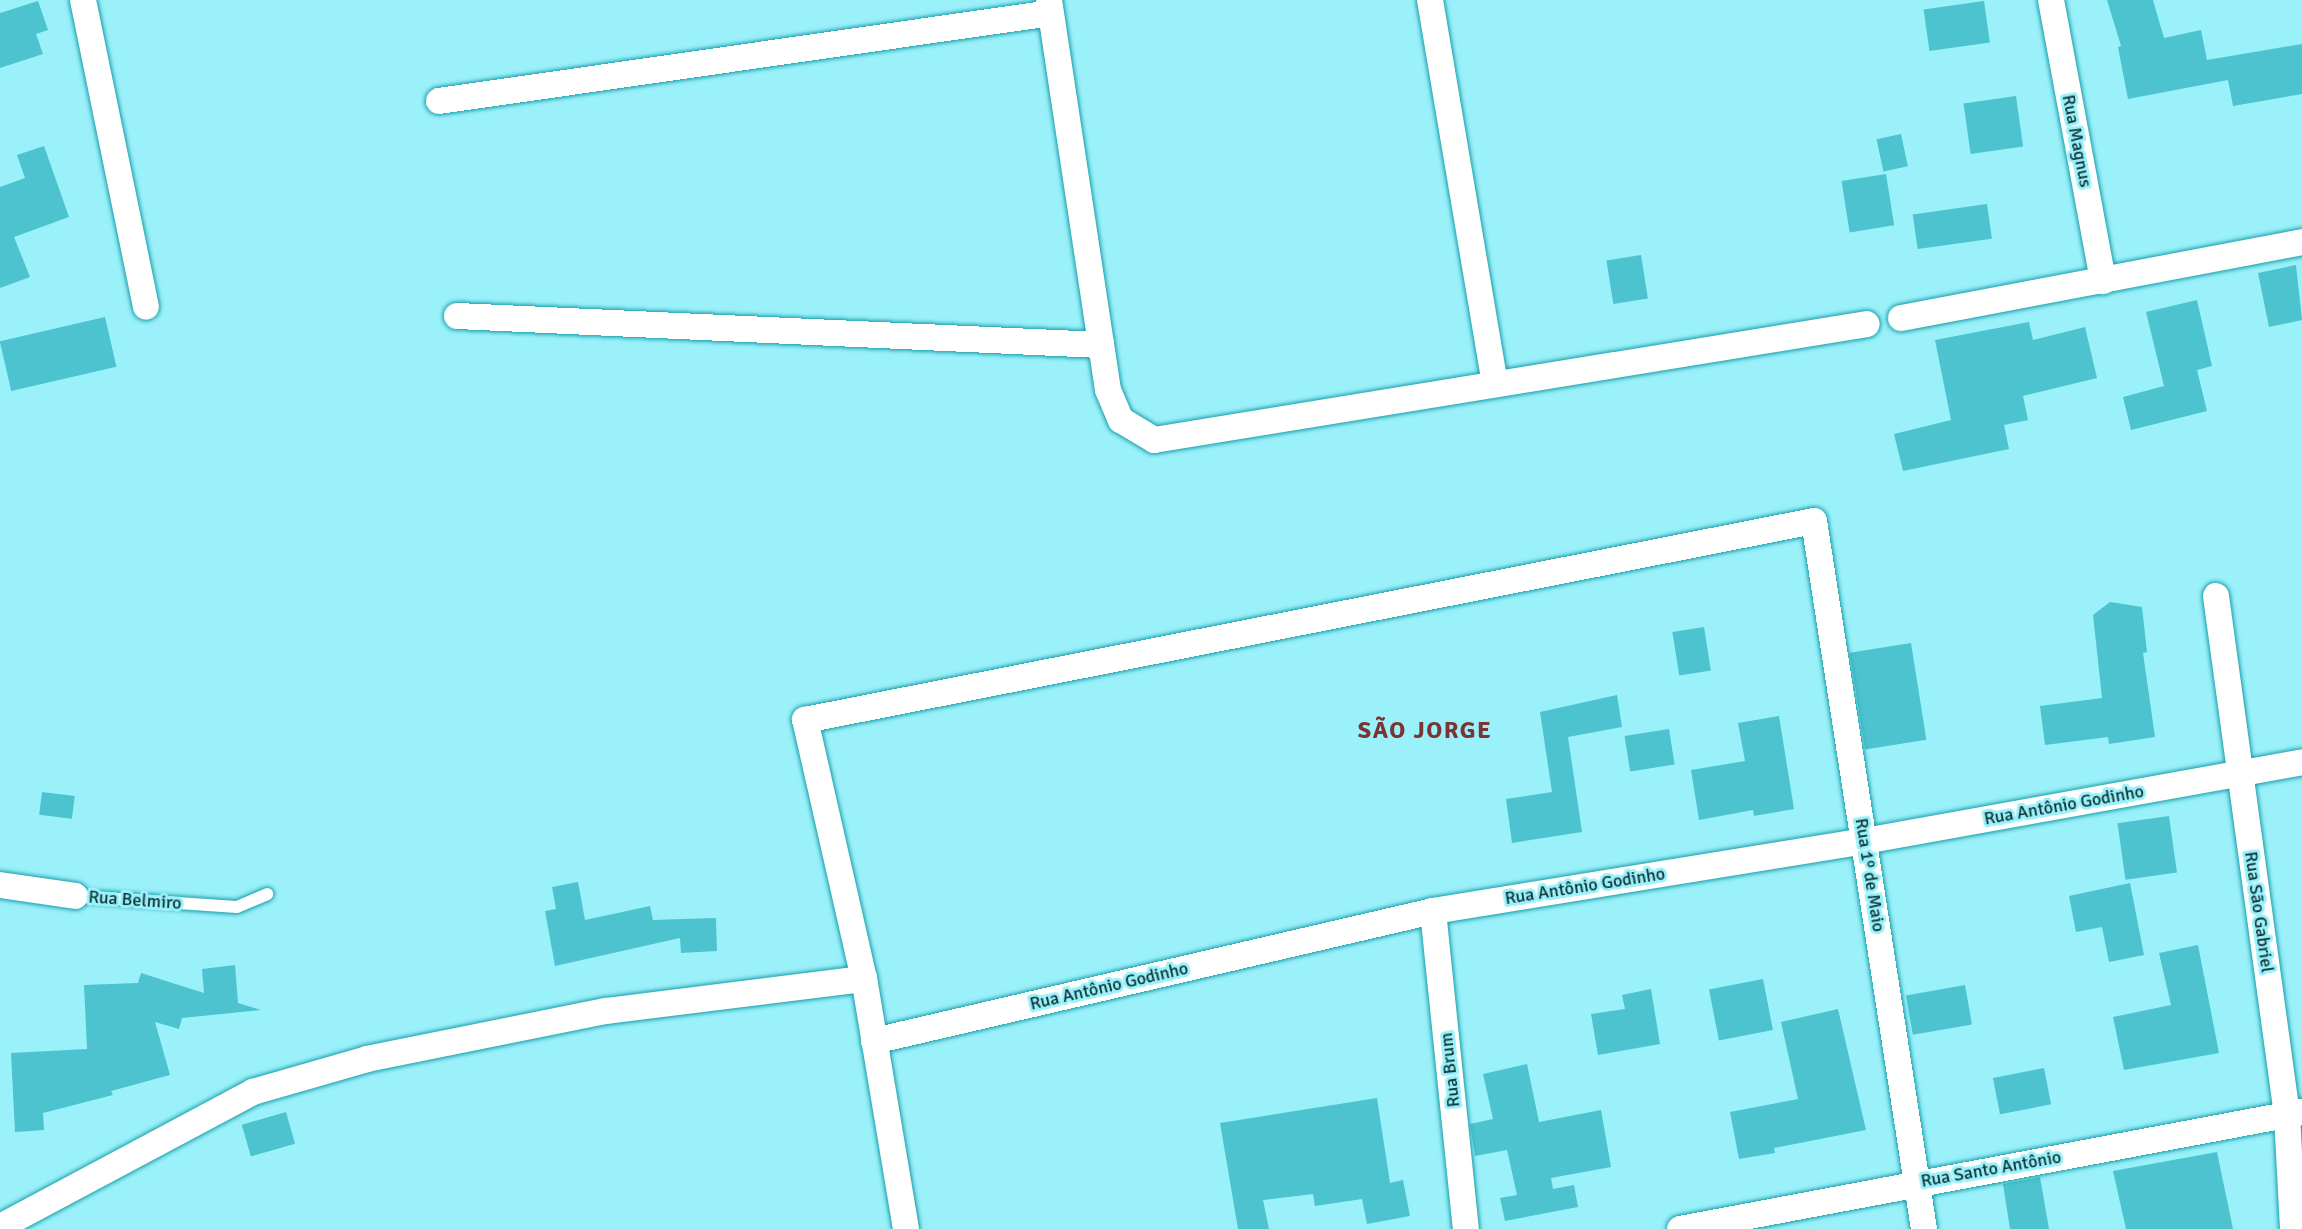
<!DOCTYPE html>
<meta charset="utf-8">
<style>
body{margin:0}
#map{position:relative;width:2302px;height:1229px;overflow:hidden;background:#9bf1fa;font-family:Signika,sans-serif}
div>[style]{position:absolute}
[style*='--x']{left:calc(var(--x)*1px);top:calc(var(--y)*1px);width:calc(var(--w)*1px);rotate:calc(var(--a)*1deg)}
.building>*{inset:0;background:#4cc3ce;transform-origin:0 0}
.roads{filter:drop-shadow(0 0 2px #179faa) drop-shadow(0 0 2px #179faa)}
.service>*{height:12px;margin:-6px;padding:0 6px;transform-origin:6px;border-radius:6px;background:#fff}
.minor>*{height:26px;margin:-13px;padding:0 13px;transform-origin:13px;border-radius:13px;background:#fff}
span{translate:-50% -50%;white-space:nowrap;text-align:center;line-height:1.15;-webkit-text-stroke:6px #9bf1fa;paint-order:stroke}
.street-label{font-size:18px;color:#0c3235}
.district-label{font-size:24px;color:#7b3432;font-weight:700;letter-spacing:1.5px}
</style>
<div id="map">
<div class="building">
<div style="clip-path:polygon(2107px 0,2153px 0,2164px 38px,2201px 30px,2207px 60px,2302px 44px,2302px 94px,2233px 106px,2228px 80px,2128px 99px,2118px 47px,2121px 46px)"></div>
<div style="clip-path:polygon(38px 1px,48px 30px,36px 34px,43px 54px,0 68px,0 13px)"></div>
<div style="left:1984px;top:1px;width:42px;height:61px;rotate:82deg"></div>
<div style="left:2016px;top:96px;width:51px;height:53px;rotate:82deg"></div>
<div style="left:1901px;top:134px;width:33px;height:25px;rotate:78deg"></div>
<div style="clip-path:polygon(44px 146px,69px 217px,14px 237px,30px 277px,0 288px,0 187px,25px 178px,17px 155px)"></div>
<div style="left:1886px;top:174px;width:52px;height:45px;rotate:81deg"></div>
<div style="left:1987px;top:204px;width:35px;height:75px;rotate:82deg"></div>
<div style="left:1641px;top:255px;width:44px;height:35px;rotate:81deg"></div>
<div style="clip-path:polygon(2296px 265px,2302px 320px,2269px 327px,2258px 273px)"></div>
<div style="clip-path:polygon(2197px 300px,2212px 366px,2197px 370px,2207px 411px,2131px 430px,2123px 397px,2164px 386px,2146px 312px)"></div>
<div style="left:105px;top:317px;width:51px;height:108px;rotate:77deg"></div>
<div style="clip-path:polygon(2029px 322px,2033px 340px,2085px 327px,2097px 378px,2023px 396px,2028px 420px,2004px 425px,2009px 449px,1903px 471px,1894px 434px,1951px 420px,1935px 340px)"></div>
<div style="clip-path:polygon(2110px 602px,2142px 607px,2147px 652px,2143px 653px,2155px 737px,2109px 744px,2108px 737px,2045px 745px,2040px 706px,2102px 698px,2093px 615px)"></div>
<div style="left:1704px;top:627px;width:44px;height:32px;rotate:81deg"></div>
<div style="left:1911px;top:643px;width:98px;height:62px;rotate:81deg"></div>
<div style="clip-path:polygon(1617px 695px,1622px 727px,1568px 737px,1582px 832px,1512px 843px,1506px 799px,1552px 792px,1540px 712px)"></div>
<div style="clip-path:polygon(1779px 716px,1794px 809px,1754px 816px,1753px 810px,1699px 820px,1691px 770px,1745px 761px,1738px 723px)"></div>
<div style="left:1669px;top:729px;width:36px;height:45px;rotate:81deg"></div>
<div style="left:42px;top:792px;width:33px;height:23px;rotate:7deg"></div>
<div style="left:2169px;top:816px;width:57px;height:52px;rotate:82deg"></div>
<div style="clip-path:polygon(578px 882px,585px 920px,650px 906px,653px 920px,716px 918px,717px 951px,681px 953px,680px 938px,555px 966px,545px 911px,556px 909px,552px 887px)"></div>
<div style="clip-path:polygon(2130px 883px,2144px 955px,2109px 962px,2102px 927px,2076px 932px,2069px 896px)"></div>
<div style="clip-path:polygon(2198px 945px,2219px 1053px,2124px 1070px,2113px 1017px,2171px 1005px,2159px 953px)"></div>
<div style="clip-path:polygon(235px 965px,238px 1003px,261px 1010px,182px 1018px,179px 1029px,155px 1022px,170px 1075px,111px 1091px,113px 1095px,43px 1113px,44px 1130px,15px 1132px,11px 1053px,87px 1049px,84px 985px,138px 983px,141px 973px,204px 993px,202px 969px)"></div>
<div style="left:1763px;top:979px;width:52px;height:55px;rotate:79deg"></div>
<div style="left:1965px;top:985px;width:40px;height:60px;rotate:80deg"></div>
<div style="clip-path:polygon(1651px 989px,1660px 1044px,1598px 1055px,1591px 1014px,1625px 1009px,1622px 995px)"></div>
<div style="clip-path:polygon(1838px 1009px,1866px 1130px,1774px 1148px,1775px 1153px,1739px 1159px,1730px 1112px,1798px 1099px,1781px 1022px)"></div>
<div style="clip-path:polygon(1527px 1064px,1539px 1122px,1601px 1110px,1611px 1167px,1551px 1178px,1553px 1189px,1574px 1185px,1578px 1207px,1505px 1221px,1500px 1198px,1517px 1195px,1507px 1150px,1475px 1156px,1470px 1124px,1493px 1119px,1483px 1074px)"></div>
<div style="left:2044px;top:1068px;width:37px;height:52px;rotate:79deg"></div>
<div style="clip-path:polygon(1377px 1098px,1390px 1183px,1403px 1180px,1410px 1216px,1367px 1224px,1362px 1199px,1315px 1206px,1313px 1194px,1263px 1200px,1269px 1229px,1238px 1229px,1220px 1123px)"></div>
<div style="left:286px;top:1112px;width:33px;height:46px;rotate:74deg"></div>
<div style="clip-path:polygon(2217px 1152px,2233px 1229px,2126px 1229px,2113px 1171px)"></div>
<div style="clip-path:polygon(2040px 1177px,2049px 1229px,2010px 1229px,2003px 1184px)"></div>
</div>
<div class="roads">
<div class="service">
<div style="--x:75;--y:896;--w:162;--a:3.9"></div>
<div style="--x:237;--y:907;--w:33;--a:-23"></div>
</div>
<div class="minor">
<div style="--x:83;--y:0;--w:313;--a:78.4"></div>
<div style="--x:1049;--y:0;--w:394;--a:81.4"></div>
<div style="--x:1108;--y:390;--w:33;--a:67"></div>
<div style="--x:1121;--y:420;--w:39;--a:31"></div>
<div style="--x:1154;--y:440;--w:722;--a:-9.24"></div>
<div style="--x:1430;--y:0;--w:389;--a:80.4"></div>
<div style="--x:2051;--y:0;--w:286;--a:79.5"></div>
<div style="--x:439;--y:101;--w:618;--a:-8.18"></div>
<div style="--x:457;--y:316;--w:645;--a:2.58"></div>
<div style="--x:1901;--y:318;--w:408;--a:-10.7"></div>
<div style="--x:2216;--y:596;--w:524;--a:82.21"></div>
<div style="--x:2287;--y:1115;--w:114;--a:87"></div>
<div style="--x:0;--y:885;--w:76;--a:8.3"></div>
<div style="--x:1433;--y:911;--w:320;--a:84.1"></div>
<div style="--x:874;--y:1041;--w:574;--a:-13.09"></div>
<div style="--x:1433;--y:911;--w:438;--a:-9.2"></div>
<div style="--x:1865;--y:841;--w:444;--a:-10.2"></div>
<div style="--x:0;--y:1227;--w:287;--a:-28.1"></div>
<div style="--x:253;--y:1092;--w:119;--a:-16.1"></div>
<div style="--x:367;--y:1059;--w:244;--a:-11.4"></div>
<div style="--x:606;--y:1011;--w:260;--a:-7.1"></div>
<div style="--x:906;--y:1229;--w:254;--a:-99.5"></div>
<div style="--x:864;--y:979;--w:266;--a:-102.8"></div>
<div style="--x:805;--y:720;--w:1028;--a:-11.16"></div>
<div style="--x:1814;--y:521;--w:716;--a:81.17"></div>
<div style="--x:1680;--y:1229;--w:633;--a:-10.65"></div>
</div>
</div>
<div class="street-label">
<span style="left:2077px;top:141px;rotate:79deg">Rua Magnus</span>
<span style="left:2064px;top:805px;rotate:-10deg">Rua Antônio Godinho</span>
<span style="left:1870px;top:875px;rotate:81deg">Rua 1º de Maio</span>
<span style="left:1585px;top:886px;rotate:-9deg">Rua Antônio Godinho</span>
<span style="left:135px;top:900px;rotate:4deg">Rua Belmiro</span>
<span style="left:2259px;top:912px;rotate:82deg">Rua São Gabriel</span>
<span style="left:1109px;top:986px;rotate:-13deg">Rua Antônio Godinho</span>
<span style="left:1450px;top:1070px;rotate:-96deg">Rua Brum</span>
<span style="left:1991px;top:1169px;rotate:-10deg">Rua Santo Antônio</span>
</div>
<div class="district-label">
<span style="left:1425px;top:731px">SÃO JORGE</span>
</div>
</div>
